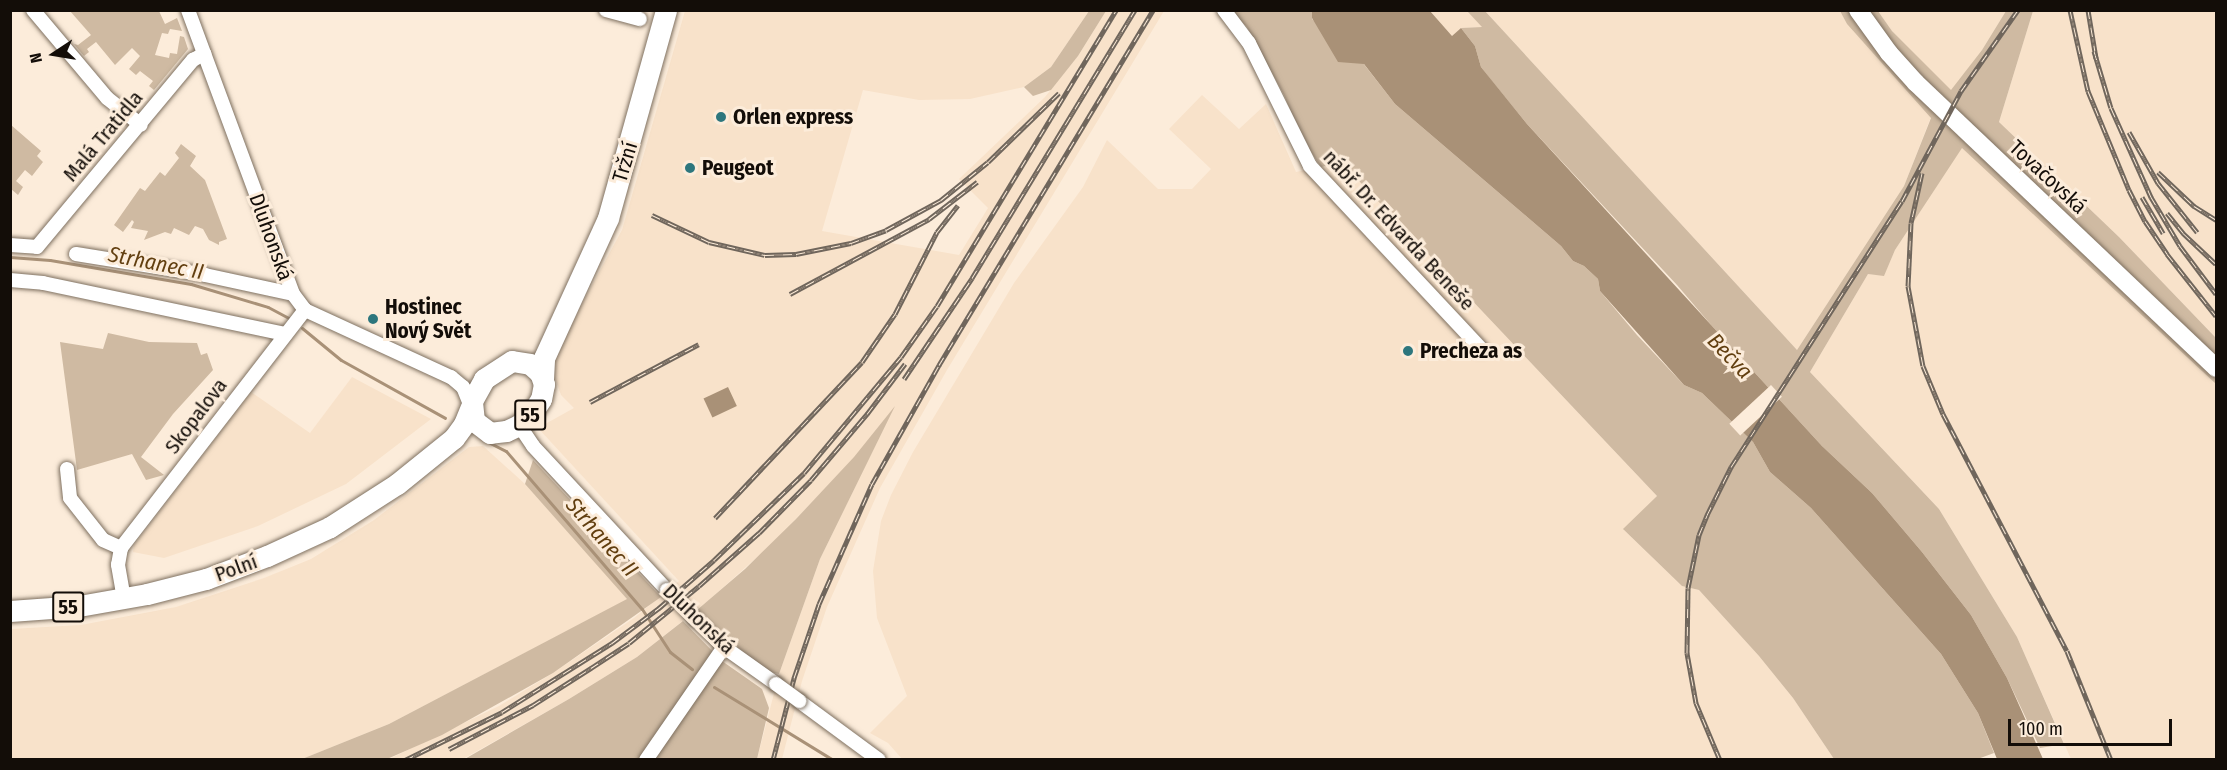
<!DOCTYPE html>
<meta charset="utf-8">
<style>
body{margin:0}
#map{position:relative;width:2227px;height:770px;overflow:hidden;background:#fcecda;font-family:"Fira Sans Condensed",sans-serif}
div>[style]{position:absolute}
[style*='--x']{left:calc(var(--x)*1px);top:calc(var(--y)*1px);width:calc(var(--w)*1px);rotate:calc(var(--a)*1deg)}
.built>*{inset:0;background:#f8e2ca}
.green>*{inset:0;background:#cfbaa2}
.water>*{inset:0;background:#a99177;transform-origin:0 0}
.pier>*{inset:0;background:#fcecda;transform-origin:0 0}
.stream>*{height:3px;margin:-1.5px;padding:0 1.5px;transform-origin:1.5px;border-radius:1.5px;background:#a99177}
.roads{filter:drop-shadow(0 0 2px #7e7060) drop-shadow(0 0 2px #7e7060)}
.street>*{height:14px;margin:-7px;padding:0 7px;transform-origin:7px;border-radius:7px;background:#fff}
.secondary>*{height:18px;margin:-9px;padding:0 9px;transform-origin:9px;border-radius:9px;background:#fff}
.primary>*{height:21px;margin:-10.5px;padding:0 10.5px;transform-origin:10.5px;border-radius:10.5px;background:#fff}
.rail>*{height:5px;margin-top:-2.5px;transform-origin:0;background:repeating-linear-gradient(90deg,#fcecda 0 9px,#70665c 0 18px);box-sizing:border-box;border-block:2px solid #70665c}
.bridges{filter:drop-shadow(0 0 2px #7e7060) drop-shadow(0 0 2px #7e7060)}
.street-bridge>*{height:14px;margin:-7px;padding:0 7px;transform-origin:7px;border-radius:7px;background:#fff}
.dots>*{width:16px;height:16px;translate:-50% -50%;box-sizing:border-box;border:3px solid #fcecda;border-radius:50%}
span{translate:-50% -50%;white-space:nowrap;text-align:center;line-height:1.15;-webkit-text-stroke:6px #fcecda;paint-order:stroke}
.shield-label span{padding:2px 4px;background:#fcecda;border:2px solid;border-radius:4px;-webkit-text-stroke-width:0}
.shield-label{font-size:20px;color:#130d08;font-weight:700}
.poi-label{font-size:21px;color:#130d08;font-weight:700}
.left{translate:0 -50%;text-align:left}
.street-label{font-size:21px;color:#130d08}
.water-label{font-size:22px;color:#623f10;font-style:italic}
.frame{position:absolute;inset:0;border:12px solid #130d08;pointer-events:none}
.north{position:absolute;left:24px;top:24px;width:60px;height:60px;-webkit-text-stroke:4px #fcecda;paint-order:stroke;rotate:258deg;font-size:16px;font-weight:700;line-height:24px;text-align:center;color:#130d08}
.north::after{content:'';display:block;margin:auto;width:21px;height:27px;background:#130d08;clip-path:polygon(50% 0,100% 100%,50% 72%,0 100%)}
.scale{position:absolute;left:2008px;top:719px;width:164px;height:27px;box-sizing:border-box;border:3px solid #130d08;border-top:0;padding-left:8px;font-size:18px;line-height:21px;white-space:nowrap;color:#130d08;-webkit-text-stroke:4px #fcecda;paint-order:stroke}
</style>
<div id="map">
<div class="built">
<div style="clip-path:polygon(685px 11px,1089px 11px,1051px 67px,1024px 87px,970px 99px,919px 100px,863px 90px,822px 231px,959px 255px,988px 208px,959px 179px,1045px 97px,1078px 56px,1106px 11px,1164px 11px,947px 370px,880px 488px,827px 607px,802px 681px,782px 759px,757px 759px,779px 674px,820px 559px,893px 409px,855px 457px,772px 544px,709px 600px,637px 657px,569px 699px,463px 759px,387px 760px,499px 706px,553px 673px,634px 618px,679px 581px,538px 428px,574px 408px,561px 395px,552px 369px,565px 335px,622px 230px)"></div>
<div style="clip-path:polygon(1430px 11px,1467px 11px,1483px 27px,1461px 28px,1452px 36px)"></div>
<div style="clip-path:polygon(1485px 11px,1840px 11px,1847px 24px,1931px 117px,1904px 186px,1797px 350px)"></div>
<div style="clip-path:polygon(1878px 11px,2006px 11px,1982px 50px,1951px 91px,1892px 31px)"></div>
<div style="clip-path:polygon(2033px 11px,2216px 11px,2216px 338px,2119px 237px,1999px 122px)"></div>
<div style="clip-path:polygon(1202px 95px,1239px 129px,1266px 104px,1296px 172px,1342px 163px,1657px 496px,1624px 530px,1682px 586px,1699px 590px,1759px 656px,1793px 698px,1834px 759px,903px 760px,888px 743px,870px 733px,907px 696px,877px 618px,873px 571px,881px 521px,891px 495px,913px 452px,1014px 283px,1083px 187px,1107px 140px,1158px 189px,1192px 189px,1211px 169px,1169px 129px)"></div>
<div style="clip-path:polygon(1962px 147px,2216px 384px,2216px 759px,2071px 759px,2017px 637px,1939px 509px,1810px 372px,1868px 274px,1884px 275px,1895px 250px)"></div>
<div style="clip-path:polygon(352px 377px,431px 419px,346px 484px,258px 526px,164px 558px,133px 552px,134px 545px,251px 392px,310px 433px)"></div>
<div style="clip-path:polygon(483px 446px,525px 484px,628px 599px,389px 724px,302px 759px,11px 760px,11px 629px,81px 625px,176px 607px,264px 578px,311px 559px,374px 520px,469px 447px)"></div>
</div>
<div class="green">
<div style="clip-path:polygon(70px 11px,159px 11px,165px 24px,177px 18px,182px 31px,170px 29px,168px 34px,162px 33px,155px 55px,169px 58px,170px 53px,177px 54px,180px 36px,184px 37px,188px 49px,154px 90px,149px 86px,153px 81px,140px 71px,136px 75px,129px 69px,140px 56px,132px 48px,115px 65px,96px 42px,87px 49px,89px 52px,84px 56px,74px 44px,78px 45px,91px 35px)"></div>
<div style="clip-path:polygon(1089px 11px,1106px 11px,1078px 56px,1051px 90px,1033px 96px,1024px 87px,1051px 67px)"></div>
<div style="clip-path:polygon(1231px 11px,1312px 11px,1312px 19px,1363px 63px,1395px 104px,1561px 246px,1573px 261px,1584px 266px,1598px 279px,1600px 291px,1637px 335px,1684px 385px,1702px 393px,1753px 442px,1770px 472px,1811px 508px,1941px 654px,1978px 713px,1994px 753px,1975px 760px,1834px 759px,1793px 698px,1759px 656px,1699px 590px,1682px 586px,1623px 529px,1657px 496px,1342px 163px,1321px 167px,1303px 140px,1284px 95px,1247px 27px)"></div>
<div style="clip-path:polygon(1467px 11px,1485px 11px,1797px 350px,1904px 186px,1931px 118px,1847px 24px,1840px 11px,1878px 11px,1892px 31px,1951px 90px,1982px 50px,2006px 11px,2033px 11px,1999px 122px,2119px 237px,2216px 338px,2216px 384px,1962px 148px,1895px 250px,1884px 276px,1868px 274px,1810px 372px,1939px 509px,2017px 637px,2064px 744px,2040px 748px,2007px 678px,1971px 615px,1922px 552px,1872px 493px,1822px 446px,1712px 326px,1677px 285px,1527px 124px,1492px 81px,1481px 67px,1475px 46px,1461px 28px,1482px 27px)"></div>
<div style="clip-path:polygon(11px 125px,41px 151px,37px 156px,43px 162px,32px 176px,25px 170px,16px 181px,23px 187px,18px 195px,11px 189px)"></div>
<div style="clip-path:polygon(181px 144px,196px 156px,190px 166px,205px 180px,227px 239px,219px 242px,219px 245px,209px 240px,203px 229px,195px 226px,189px 235px,174px 228px,171px 234px,165px 232px,144px 240px,148px 231px,131px 228px,134px 222px,132px 220px,123px 232px,114px 225px,140px 188px,145px 191px,160px 172px,165px 176px,179px 158px,175px 153px)"></div>
<div style="clip-path:polygon(108px 333px,149px 342px,197px 343px,201px 355px,207px 353px,213px 370px,173px 414px,141px 457px,164px 475px,146px 480px,132px 454px,77px 470px,60px 342px,103px 349px)"></div>
<div style="clip-path:polygon(895px 406px,820px 559px,779px 674px,770px 672px,733px 644px,697px 610px,745px 569px,796px 519px,854px 457px)"></div>
<div style="clip-path:polygon(533px 460px,661px 597px,553px 673px,442px 735px,387px 759px,302px 759px,389px 724px,627px 599px,525px 484px)"></div>
<div style="clip-path:polygon(683px 621px,722px 661px,762px 689px,769px 708px,757px 759px,463px 760px,569px 699px,637px 657px)"></div>
</div>
<div class="water">
<div style="clip-path:polygon(1312px 11px,1430px 11px,1452px 36px,1461px 28px,1475px 46px,1481px 67px,1527px 124px,1822px 446px,1872px 493px,1922px 552px,1971px 615px,2007px 678px,2043px 759px,1997px 759px,1978px 713px,1941px 654px,1811px 508px,1770px 472px,1753px 442px,1702px 393px,1684px 385px,1600px 291px,1598px 279px,1584px 266px,1573px 261px,1561px 246px,1395px 104px,1364px 64px,1338px 62px,1312px 18px)"></div>
<div style="left:728px;top:387px;width:21px;height:27px;rotate:65deg"></div>
</div>
<div class="pier">
<div style="left:1771px;top:385px;width:16px;height:57px;rotate:47deg"></div>
</div>
<div class="stream">
<div style="--x:10;--y:257;--w:40;--a:4.3"></div>
<div style="--x:50;--y:260;--w:143;--a:9.7"></div>
<div style="--x:191;--y:284;--w:80;--a:16.6"></div>
<div style="--x:268;--y:307;--w:26;--a:28"></div>
<div style="--x:302;--y:328;--w:50;--a:39.4"></div>
<div style="--x:341;--y:360;--w:119;--a:29.1"></div>
<div style="--x:490;--y:443;--w:18;--a:27"></div>
<div style="--x:506;--y:451;--w:208;--a:49.3"></div>
<div style="--x:642;--y:609;--w:51;--a:56.9"></div>
<div style="--x:670;--y:652;--w:28;--a:38"></div>
<div style="--x:714;--y:687;--w:140;--a:31.5"></div>
</div>
<div class="roads">
<div class="street">
<div style="--x:33;--y:10;--w:115;--a:49.9"></div>
<div style="--x:107;--y:98;--w:43;--a:38.5"></div>
<div style="--x:188;--y:10;--w:303;--a:69.7"></div>
<div style="--x:293;--y:294;--w:20;--a:53"></div>
<div style="--x:305;--y:310;--w:161;--a:24.7"></div>
<div style="--x:451;--y:377;--w:16;--a:40"></div>
<div style="--x:463;--y:387;--w:22;--a:68"></div>
<div style="--x:606;--y:10;--w:35;--a:15"></div>
<div style="--x:1224;--y:10;--w:41;--a:52.9"></div>
<div style="--x:1249;--y:43;--w:137;--a:63.6"></div>
<div style="--x:1310;--y:166;--w:250;--a:46.9"></div>
<div style="--x:10;--y:245;--w:27;--a:4"></div>
<div style="--x:37;--y:247;--w:244;--a:-50.2"></div>
<div style="--x:193;--y:60;--w:13;--a:-29"></div>
<div style="--x:76;--y:254;--w:131;--a:9.2"></div>
<div style="--x:205;--y:275;--w:90;--a:12.2"></div>
<div style="--x:10;--y:280;--w:33;--a:5"></div>
<div style="--x:43;--y:283;--w:248;--a:11.9"></div>
<div style="--x:519;--y:425;--w:25;--a:56"></div>
<div style="--x:533;--y:446;--w:197;--a:47.1"></div>
<div style="--x:67;--y:469;--w:29;--a:84"></div>
<div style="--x:70;--y:498;--w:53;--a:51.8"></div>
<div style="--x:103;--y:540;--w:20;--a:24"></div>
<div style="--x:124;--y:599;--w:35;--a:-100"></div>
<div style="--x:118;--y:565;--w:17;--a:-80"></div>
<div style="--x:121;--y:548;--w:301;--a:-52.3"></div>
<div style="--x:695;--y:619;--w:40;--a:44"></div>
<div style="--x:724;--y:647;--w:64;--a:35.4"></div>
<div style="--x:799;--y:701;--w:99;--a:36.4"></div>
<div style="--x:646;--y:760;--w:137;--a:-55.4"></div>
</div>
<div class="secondary">
<div style="--x:1858;--y:10;--w:53;--a:54.2"></div>
<div style="--x:1889;--y:53;--w:40;--a:48"></div>
<div style="--x:1916;--y:83;--w:414;--a:43.5"></div>
</div>
<div class="primary">
<div style="--x:512;--y:361;--w:18;--a:9"></div>
<div style="--x:530;--y:364;--w:13;--a:42"></div>
<div style="--x:540;--y:373;--w:12;--a:70"></div>
<div style="--x:544;--y:384;--w:15;--a:101"></div>
<div style="--x:541;--y:399;--w:17;--a:123"></div>
<div style="--x:532;--y:413;--w:18;--a:137"></div>
<div style="--x:519;--y:425;--w:14;--a:155"></div>
<div style="--x:506;--y:431;--w:16;--a:173"></div>
<div style="--x:490;--y:433;--w:20;--a:-143"></div>
<div style="--x:474;--y:421;--w:20;--a:-96"></div>
<div style="--x:472;--y:401;--w:25;--a:-61"></div>
<div style="--x:484;--y:379;--w:33;--a:-33"></div>
<div style="--x:543;--y:379;--w:21;--a:-87"></div>
<div style="--x:544;--y:358;--w:154;--a:-65.4"></div>
<div style="--x:608;--y:218;--w:216;--a:-74.4"></div>
<div style="--x:10;--y:611;--w:69;--a:-4.1"></div>
<div style="--x:79;--y:606;--w:69;--a:-10"></div>
<div style="--x:147;--y:594;--w:61;--a:-14.3"></div>
<div style="--x:206;--y:579;--w:65;--a:-20.7"></div>
<div style="--x:267;--y:556;--w:69;--a:-24.7"></div>
<div style="--x:330;--y:527;--w:80;--a:-32.7"></div>
<div style="--x:397;--y:484;--w:73;--a:-38.9"></div>
<div style="--x:454;--y:438;--w:17;--a:-54"></div>
<div style="--x:464;--y:424;--w:18;--a:-68"></div>
</div>
</div>
<div class="rail">
<div style="--x:2070;--y:10;--w:83;--a:77.5"></div>
<div style="--x:2088;--y:91;--w:107;--a:67.5"></div>
<div style="--x:2129;--y:190;--w:35;--a:63"></div>
<div style="--x:2145;--y:221;--w:40;--a:56"></div>
<div style="--x:2167;--y:254;--w:79;--a:51.7"></div>
<div style="--x:2088;--y:10;--w:49;--a:80.5"></div>
<div style="--x:2094;--y:51;--w:59;--a:73.4"></div>
<div style="--x:2111;--y:108;--w:98;--a:65.8"></div>
<div style="--x:2151;--y:197;--w:57;--a:59.4"></div>
<div style="--x:2180;--y:246;--w:60;--a:53.1"></div>
<div style="--x:2129;--y:132;--w:59;--a:60.4"></div>
<div style="--x:2158;--y:183;--w:63;--a:51.5"></div>
<div style="--x:2158;--y:172;--w:50;--a:43.4"></div>
<div style="--x:2194;--y:206;--w:26;--a:32"></div>
<div style="--x:1922;--y:173;--w:51;--a:102.4"></div>
<div style="--x:1911;--y:223;--w:63;--a:92.7"></div>
<div style="--x:1908;--y:286;--w:81;--a:79.4"></div>
<div style="--x:1923;--y:366;--w:52;--a:67.4"></div>
<div style="--x:1943;--y:414;--w:267;--a:62.4"></div>
<div style="--x:2067;--y:651;--w:118;--a:68"></div>
<div style="--x:2142;--y:197;--w:42;--a:59.7"></div>
<div style="--x:2167;--y:213;--w:26;--a:51"></div>
<div style="--x:2183;--y:233;--w:45;--a:43.2"></div>
<div style="--x:652;--y:215;--w:63;--a:25.3"></div>
<div style="--x:709;--y:242;--w:57;--a:13.1"></div>
<div style="--x:765;--y:255;--w:31;--a:-2"></div>
<div style="--x:796;--y:254;--w:56;--a:-11.3"></div>
<div style="--x:851;--y:243;--w:37;--a:-20"></div>
<div style="--x:886;--y:230;--w:63;--a:-28.6"></div>
<div style="--x:941;--y:200;--w:60;--a:-39"></div>
<div style="--x:988;--y:162;--w:99;--a:-44.2"></div>
<div style="--x:790;--y:294;--w:158;--a:-28.3"></div>
<div style="--x:929;--y:219;--w:61;--a:-37.6"></div>
<div style="--x:904;--y:379;--w:122;--a:-56"></div>
<div style="--x:972;--y:278;--w:314;--a:-58.7"></div>
<div style="--x:590;--y:402;--w:123;--a:-28"></div>
<div style="--x:715;--y:518;--w:214;--a:-46.7"></div>
<div style="--x:862;--y:362;--w:58;--a:-55.5"></div>
<div style="--x:895;--y:314;--w:92;--a:-62.9"></div>
<div style="--x:937;--y:232;--w:34;--a:-52"></div>
<div style="--x:449;--y:749;--w:95;--a:-27.6"></div>
<div style="--x:533;--y:705;--w:69;--a:-32.5"></div>
<div style="--x:591;--y:668;--w:45;--a:-33.3"></div>
<div style="--x:629;--y:643;--w:90;--a:-39.2"></div>
<div style="--x:699;--y:586;--w:80;--a:-41.5"></div>
<div style="--x:759;--y:533;--w:74;--a:-45.5"></div>
<div style="--x:811;--y:480;--w:87;--a:-49.7"></div>
<div style="--x:867;--y:414;--w:63;--a:-52.8"></div>
<div style="--x:405;--y:760;--w:108;--a:-26.3"></div>
<div style="--x:502;--y:712;--w:130;--a:-32.1"></div>
<div style="--x:612;--y:643;--w:59;--a:-36.7"></div>
<div style="--x:659;--y:608;--w:73;--a:-41.1"></div>
<div style="--x:714;--y:560;--w:125;--a:-44"></div>
<div style="--x:804;--y:473;--w:151;--a:-50.1"></div>
<div style="--x:901;--y:357;--w:62;--a:-54.8"></div>
<div style="--x:937;--y:306;--w:346;--a:-58.8"></div>
<div style="--x:773;--y:760;--w:85;--a:-75.6"></div>
<div style="--x:794;--y:678;--w:78;--a:-71.3"></div>
<div style="--x:819;--y:604;--w:131;--a:-66.2"></div>
<div style="--x:872;--y:484;--w:137;--a:-60.6"></div>
<div style="--x:939;--y:365;--w:415;--a:-58.9"></div>
<div style="--x:1720;--y:760;--w:62;--a:-112.8"></div>
<div style="--x:1696;--y:703;--w:51;--a:-100.2"></div>
<div style="--x:1687;--y:653;--w:65;--a:-89.1"></div>
<div style="--x:1688;--y:588;--w:54;--a:-78.3"></div>
<div style="--x:1699;--y:535;--w:22;--a:-68"></div>
<div style="--x:1707;--y:515;--w:54;--a:-63.4"></div>
<div style="--x:1731;--y:467;--w:316;--a:-57.3"></div>
<div style="--x:1902;--y:201;--w:125;--a:-61.8"></div>
<div style="--x:1961;--y:91;--w:99;--a:-54.9"></div>
</div>
<div class="bridges">
<div class="street-bridge">
<div style="--x:667;--y:590;--w:40;--a:46"></div>
<div style="--x:776;--y:684;--w:29;--a:36"></div>
</div>
</div>
<div class="dots">
<div style="left:721px;top:117px;background:#2d767d"></div>
<div style="left:690px;top:168px;background:#2d767d"></div>
<div style="left:373px;top:319px;background:#2d767d"></div>
<div style="left:1408px;top:351px;background:#2d767d"></div>
</div>
<div class="shield-label">
<span style="left:530px;top:415px">55</span>
<span style="left:68px;top:607px">55</span>
</div>
<div class="poi-label">
<span class="left" style="left:733px;top:117px">Orlen express</span>
<span class="left" style="left:702px;top:168px">Peugeot</span>
<span class="left" style="left:385px;top:319px">Hostinec<br>Nový Svět</span>
<span class="left" style="left:1420px;top:351px">Precheza as</span>
</div>
<div class="street-label">
<span style="left:103px;top:136px;rotate:-50deg">Malá Tratidla</span>
<span style="left:625px;top:162px;rotate:-73deg">Tržní</span>
<span style="left:2048px;top:177px;rotate:43deg">Tovačovská</span>
<span style="left:1399px;top:230px;rotate:47deg">nábř. Dr. Edvarda Beneše</span>
<span style="left:271px;top:237px;rotate:70deg">Dluhonská</span>
<span style="left:196px;top:416px;rotate:-53deg">Skopalova</span>
<span style="left:236px;top:568px;rotate:-20deg">Polní</span>
<span style="left:699px;top:619px;rotate:44deg">Dluhonská</span>
</div>
<div class="water-label">
<span style="left:156px;top:263px;rotate:11deg">Strhanec II</span>
<span style="left:1730px;top:356px;rotate:46deg">Bečva</span>
<span style="left:602px;top:537px;rotate:49deg">Strhanec II</span>
</div>
<div class="frame"></div>
<div class="north">N</div>
<div class="scale">100 m</div>
</div>
